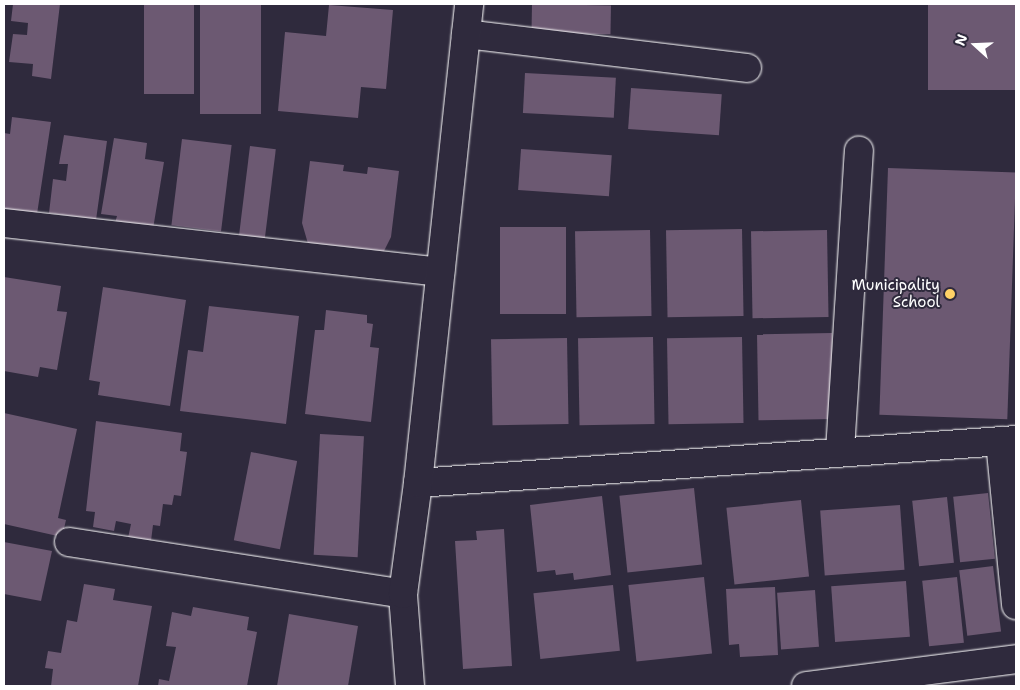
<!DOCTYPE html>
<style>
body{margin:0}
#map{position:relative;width:1020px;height:690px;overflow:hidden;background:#2f2a3d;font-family:"Shantell Sans",sans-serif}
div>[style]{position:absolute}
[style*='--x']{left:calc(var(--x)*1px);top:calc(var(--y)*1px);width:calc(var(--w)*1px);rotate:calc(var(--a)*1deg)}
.building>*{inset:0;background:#6c5972;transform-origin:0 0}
.roads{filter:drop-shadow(0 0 1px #fff) drop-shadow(0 0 1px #fff)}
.minor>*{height:28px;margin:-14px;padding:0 14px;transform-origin:14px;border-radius:14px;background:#2f2a3d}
.dots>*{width:14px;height:14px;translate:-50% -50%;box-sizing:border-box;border:2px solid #2f2a3d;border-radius:50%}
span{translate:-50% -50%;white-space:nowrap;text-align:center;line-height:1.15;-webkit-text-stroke:4px #2f2a3d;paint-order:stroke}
.poi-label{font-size:15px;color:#fff}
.right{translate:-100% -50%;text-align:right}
.frame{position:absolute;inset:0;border:5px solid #fff;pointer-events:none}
.north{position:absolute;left:950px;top:20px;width:50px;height:50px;-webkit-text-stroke:4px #2f2a3d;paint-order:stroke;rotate:290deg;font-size:14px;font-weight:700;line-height:20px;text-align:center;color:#fff}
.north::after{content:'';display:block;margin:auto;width:18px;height:22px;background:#fff;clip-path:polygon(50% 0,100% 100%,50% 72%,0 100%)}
</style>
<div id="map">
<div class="building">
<div style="clip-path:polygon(13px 4px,60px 4px,51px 79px,32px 76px,33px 64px,9px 62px,13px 34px,27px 35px,28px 23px,11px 21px)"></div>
<div style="left:144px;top:4px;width:50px;height:90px"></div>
<div style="left:200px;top:4px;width:61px;height:110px"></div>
<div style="left:532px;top:4px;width:79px;height:29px;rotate:1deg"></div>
<div style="left:928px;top:4px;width:88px;height:86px"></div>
<div style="clip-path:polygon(329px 5px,393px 10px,386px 89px,361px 87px,358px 118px,278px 111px,285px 32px,326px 36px)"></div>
<div style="left:525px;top:73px;width:91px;height:40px;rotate:3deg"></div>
<div style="left:631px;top:88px;width:91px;height:41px;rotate:4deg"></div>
<div style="clip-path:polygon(12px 117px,51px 122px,37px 214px,4px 209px,4px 133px,10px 134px)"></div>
<div style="clip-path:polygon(64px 135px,107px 141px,96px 220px,49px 213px,53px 179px,66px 181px,68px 164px,59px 164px)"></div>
<div style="clip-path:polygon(114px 138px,147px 143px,145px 159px,164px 162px,153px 229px,115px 223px,117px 216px,101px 214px)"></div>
<div style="left:182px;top:139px;width:50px;height:87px;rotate:7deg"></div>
<div style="left:250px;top:146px;width:26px;height:90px;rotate:7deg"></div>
<div style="left:521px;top:149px;width:91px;height:41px;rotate:4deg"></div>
<div style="clip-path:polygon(310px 161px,344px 165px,343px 171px,367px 174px,368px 167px,399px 171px,391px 237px,379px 261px,311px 254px,302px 223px)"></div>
<div style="left:888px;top:168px;width:128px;height:247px;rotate:2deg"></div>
<div style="left:500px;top:227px;width:66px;height:87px"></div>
<div style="left:742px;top:229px;width:87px;height:76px;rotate:89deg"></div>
<div style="left:650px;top:230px;width:86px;height:75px;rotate:89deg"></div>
<div style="left:827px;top:230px;width:87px;height:76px;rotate:89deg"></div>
<div style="clip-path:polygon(4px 277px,61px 286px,57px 311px,67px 312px,57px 370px,40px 367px,38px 377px,4px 371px)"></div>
<div style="clip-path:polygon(103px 287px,186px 300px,170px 406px,98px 395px,100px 382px,89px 380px)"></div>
<div style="clip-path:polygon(209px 306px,299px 316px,286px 424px,180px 411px,188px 350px,203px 352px)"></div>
<div style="clip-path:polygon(326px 310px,367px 315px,367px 323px,373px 324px,370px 347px,379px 348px,371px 422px,305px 414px,315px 330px,324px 330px)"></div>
<div style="left:832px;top:333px;width:86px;height:75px;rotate:89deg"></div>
<div style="left:653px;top:337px;width:87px;height:75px;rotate:89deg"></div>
<div style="left:742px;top:337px;width:86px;height:75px;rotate:89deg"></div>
<div style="left:567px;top:338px;width:86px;height:76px;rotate:89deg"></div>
<div style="clip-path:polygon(4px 413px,77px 429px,58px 518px,66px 520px,62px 537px,4px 524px)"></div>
<div style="clip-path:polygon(96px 421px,182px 433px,180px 451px,187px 452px,181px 496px,174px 495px,172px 505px,163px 504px,160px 526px,153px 525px,151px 541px,128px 538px,131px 524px,116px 521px,114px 531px,93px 527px,95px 512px,86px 511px)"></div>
<div style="left:320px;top:434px;width:44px;height:121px;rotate:3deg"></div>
<div style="left:251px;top:452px;width:47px;height:90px;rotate:11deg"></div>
<div style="left:694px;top:488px;width:77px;height:75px;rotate:84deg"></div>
<div style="left:988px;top:493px;width:66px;height:35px;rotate:84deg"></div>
<div style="clip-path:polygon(602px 496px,611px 575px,574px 580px,573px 573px,556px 575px,555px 570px,537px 572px,530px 505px)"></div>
<div style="left:947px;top:497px;width:66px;height:35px;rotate:84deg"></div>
<div style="left:801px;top:500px;width:77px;height:75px;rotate:84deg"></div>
<div style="left:900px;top:505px;width:65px;height:80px;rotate:86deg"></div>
<div style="clip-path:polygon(504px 529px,512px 666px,463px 669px,455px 541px,477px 540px,476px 531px)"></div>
<div style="clip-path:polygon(4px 542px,52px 551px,41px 601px,4px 594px)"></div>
<div style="left:993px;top:566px;width:66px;height:34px;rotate:83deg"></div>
<div style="left:704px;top:577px;width:77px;height:76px;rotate:84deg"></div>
<div style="left:957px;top:577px;width:66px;height:35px;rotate:84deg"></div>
<div style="left:906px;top:581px;width:56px;height:75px;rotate:86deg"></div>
<div style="clip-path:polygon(84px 584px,115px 589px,113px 600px,152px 606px,138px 686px,51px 686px,53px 669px,45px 668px,48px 651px,61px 653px,67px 620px,77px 622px)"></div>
<div style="left:613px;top:585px;width:66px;height:80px;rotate:84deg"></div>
<div style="clip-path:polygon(775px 587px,778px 655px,740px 657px,739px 644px,729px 645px,726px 589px)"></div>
<div style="left:815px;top:590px;width:57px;height:38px;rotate:86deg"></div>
<div style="clip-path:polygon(193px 607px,249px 617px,247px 630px,257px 632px,247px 686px,158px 686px,159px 679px,169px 681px,176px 647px,166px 646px,172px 612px,191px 616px)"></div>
<div style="clip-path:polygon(289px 614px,358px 626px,348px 686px,277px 686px)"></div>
</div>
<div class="roads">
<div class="minor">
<div style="--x:466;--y:34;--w:283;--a:6.9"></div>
<div style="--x:4;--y:223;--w:439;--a:6.4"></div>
<div style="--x:1000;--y:441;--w:165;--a:84.4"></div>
<div style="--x:840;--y:451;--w:301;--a:-86.4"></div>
<div style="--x:418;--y:483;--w:600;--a:-4.11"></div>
<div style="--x:69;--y:542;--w:338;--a:8.8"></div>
<div style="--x:410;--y:686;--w:92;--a:-94.4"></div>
<div style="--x:403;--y:594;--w:112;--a:-82.3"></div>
<div style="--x:418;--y:483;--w:482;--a:-83.9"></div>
<div style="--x:806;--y:686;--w:212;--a:-7.3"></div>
</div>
</div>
<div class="dots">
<div style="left:950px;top:294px;background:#ffd166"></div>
</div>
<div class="poi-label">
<span class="right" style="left:940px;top:294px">Municipality<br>School</span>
</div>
<div class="frame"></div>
<div class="north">N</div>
</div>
